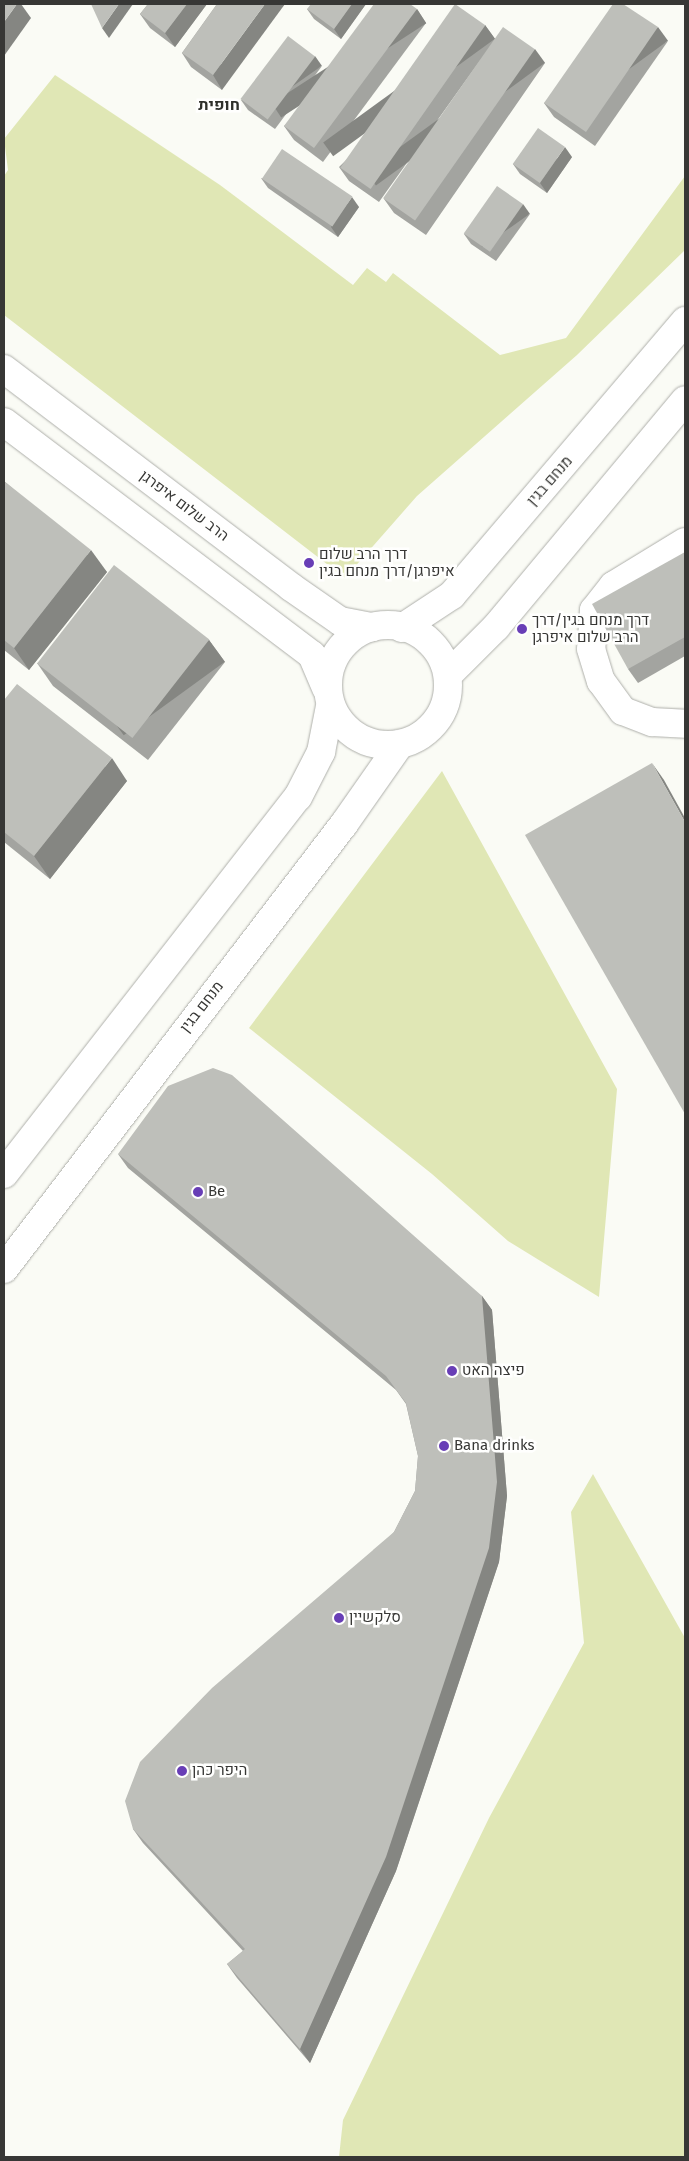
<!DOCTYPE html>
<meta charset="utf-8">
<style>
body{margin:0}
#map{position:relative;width:689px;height:2161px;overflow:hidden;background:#fafbf5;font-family:"Fira Sans",Heebo,sans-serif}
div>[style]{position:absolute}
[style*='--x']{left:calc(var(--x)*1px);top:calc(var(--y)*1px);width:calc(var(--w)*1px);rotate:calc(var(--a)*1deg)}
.green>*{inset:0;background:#e0e7b5}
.roads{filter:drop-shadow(0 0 1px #aeafaa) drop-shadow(0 0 1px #aeafaa)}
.minor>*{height:28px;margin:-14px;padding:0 14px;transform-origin:14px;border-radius:14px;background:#fff}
.secondary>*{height:28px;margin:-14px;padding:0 14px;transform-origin:14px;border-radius:14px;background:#fff}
.secondary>.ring{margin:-14px;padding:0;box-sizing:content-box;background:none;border:28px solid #fff;border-radius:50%}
.wall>*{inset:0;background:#a3a4a0}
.shaded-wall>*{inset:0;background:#858682;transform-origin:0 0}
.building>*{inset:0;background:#bebfba;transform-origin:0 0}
.dots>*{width:14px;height:14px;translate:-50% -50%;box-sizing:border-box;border:2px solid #fffffe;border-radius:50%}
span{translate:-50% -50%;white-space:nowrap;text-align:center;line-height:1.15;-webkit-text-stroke:5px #fffffe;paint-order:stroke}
.street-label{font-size:15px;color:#373735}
.poi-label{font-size:15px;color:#373735}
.left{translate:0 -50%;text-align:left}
.neighbourhood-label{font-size:16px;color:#2f302b;font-weight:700}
.frame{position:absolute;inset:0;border:5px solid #373735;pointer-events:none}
</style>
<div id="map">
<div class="green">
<div style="clip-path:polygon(55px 75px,220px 185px,353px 285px,367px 268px,386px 282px,393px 273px,500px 355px,566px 338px,685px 176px,685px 250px,577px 355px,417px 496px,345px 578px,4px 315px,4px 176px,8px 170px,4px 139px)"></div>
<div style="clip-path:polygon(442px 771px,617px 1089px,599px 1297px,508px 1241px,432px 1174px,249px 1028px)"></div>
<div style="clip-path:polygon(593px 1474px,685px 1638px,685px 2157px,339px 2157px,343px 2120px,489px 1818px,584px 1643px,571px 1512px)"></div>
</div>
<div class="roads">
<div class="minor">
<div style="--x:685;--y:542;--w:84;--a:148.6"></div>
<div style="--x:613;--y:586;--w:31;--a:128"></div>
<div style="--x:594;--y:610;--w:39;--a:94"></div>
<div style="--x:591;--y:649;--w:34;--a:73"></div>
<div style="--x:601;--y:681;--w:37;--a:54"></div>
<div style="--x:623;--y:711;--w:31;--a:21"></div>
<div style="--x:652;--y:722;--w:33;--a:3"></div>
</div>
<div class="secondary">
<div style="--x:4;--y:369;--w:360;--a:37.2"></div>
<div style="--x:291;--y:587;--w:60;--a:34.8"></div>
<div style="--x:340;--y:621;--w:33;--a:11"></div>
<div style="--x:4;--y:422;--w:386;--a:37.1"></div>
<div style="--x:312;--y:655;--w:36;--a:67"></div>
<div class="ring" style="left:328px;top:625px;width:92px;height:92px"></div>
<div style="--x:402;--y:628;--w:60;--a:-33.4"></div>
<div style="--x:452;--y:595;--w:360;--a:-49.6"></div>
<div style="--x:448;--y:675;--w:68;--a:-45"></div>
<div style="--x:496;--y:627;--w:295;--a:-50.2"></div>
<div style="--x:4;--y:1174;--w:478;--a:-52.1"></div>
<div style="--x:298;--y:797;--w:51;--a:-62.9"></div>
<div style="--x:321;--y:752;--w:47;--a:-78.9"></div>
<div style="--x:4;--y:1269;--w:560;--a:-52.62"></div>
<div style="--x:344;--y:824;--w:98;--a:-55"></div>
</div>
</div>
<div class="wall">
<div style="clip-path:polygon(148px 4px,207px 4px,175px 47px,150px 28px,140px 14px)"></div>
<div style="clip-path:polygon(217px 4px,222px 90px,191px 67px,182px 53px)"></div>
<div style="clip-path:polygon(366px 4px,341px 39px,314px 19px,307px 9px)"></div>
<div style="clip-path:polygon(417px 9px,426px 23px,323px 162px,294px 140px,284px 126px)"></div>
<div style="clip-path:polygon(485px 25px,495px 39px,545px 63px,426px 235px,394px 213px,384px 199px,484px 55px,379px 202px,349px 181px,339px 167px)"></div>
<div style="clip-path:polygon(668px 41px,595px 146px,554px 117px,544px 103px)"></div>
<div style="clip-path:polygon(322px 66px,275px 129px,248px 110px,241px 100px)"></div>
<div style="clip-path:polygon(572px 157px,547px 193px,520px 174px,513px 164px)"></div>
<div style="clip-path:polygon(261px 178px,359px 207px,338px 237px,268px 188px)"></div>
<div style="clip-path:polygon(530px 214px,496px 261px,471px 244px,464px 234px)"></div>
<div style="clip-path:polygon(4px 481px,107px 572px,29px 670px,4px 650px)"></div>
<div style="clip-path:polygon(685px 552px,685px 656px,638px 683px,628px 669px)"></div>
<div style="clip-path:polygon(209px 640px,225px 662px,148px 760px,53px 686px,37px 663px)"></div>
<div style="clip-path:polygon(4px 700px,127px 781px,50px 879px,4px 842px)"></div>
<div style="clip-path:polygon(118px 1154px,482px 1296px,492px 1310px,507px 1496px,499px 1562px,396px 1871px,310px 2063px,237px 1978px,227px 1964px,243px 1951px,143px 1843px,133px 1829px,394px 1532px,415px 1491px,418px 1456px,406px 1404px,396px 1390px,128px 1168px)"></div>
</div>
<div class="shaded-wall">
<div style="clip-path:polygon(17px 4px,21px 4px,31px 18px,4px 56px,4px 22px)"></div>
<div style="clip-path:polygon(119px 4px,133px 4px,109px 38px,102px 28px)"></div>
<div style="clip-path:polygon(187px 4px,207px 4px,175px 47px,165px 33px)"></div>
<div style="clip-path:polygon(265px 4px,285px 4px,222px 90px,213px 75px)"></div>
<div style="clip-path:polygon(352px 4px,366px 4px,341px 39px,334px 29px)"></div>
<div style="left:417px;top:9px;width:17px;height:173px;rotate:57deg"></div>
<div style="left:485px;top:25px;width:17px;height:200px;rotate:54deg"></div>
<div style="left:658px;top:27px;width:17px;height:127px;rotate:54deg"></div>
<div style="left:535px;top:49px;width:17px;height:209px;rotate:54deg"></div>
<div style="left:315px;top:56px;width:12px;height:79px;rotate:55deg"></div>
<div style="clip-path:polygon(565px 147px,572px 157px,547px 193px,540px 183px)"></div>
<div style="clip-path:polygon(352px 197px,359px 207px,338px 237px,331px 227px)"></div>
<div style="left:523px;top:204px;width:12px;height:58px;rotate:55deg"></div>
<div style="clip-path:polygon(91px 550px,107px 572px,29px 670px,14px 648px)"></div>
<div style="left:209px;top:640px;width:27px;height:125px;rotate:54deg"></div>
<div style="clip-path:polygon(112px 758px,127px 781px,50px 879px,34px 856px)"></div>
<div style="clip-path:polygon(652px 763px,664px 780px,685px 818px,685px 822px)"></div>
<div style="clip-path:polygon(482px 1296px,492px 1310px,507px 1496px,499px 1562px,396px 1871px,310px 2063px,300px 2049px)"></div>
</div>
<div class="building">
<div style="clip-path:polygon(4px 4px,17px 4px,4px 22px)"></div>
<div style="clip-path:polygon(91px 4px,119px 4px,102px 28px)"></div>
<div style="clip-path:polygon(148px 4px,187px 4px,165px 33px,140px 14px)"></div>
<div style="clip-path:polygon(217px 4px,265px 4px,213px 75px,182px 53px)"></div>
<div style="clip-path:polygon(311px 4px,352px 4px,334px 29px,307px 9px)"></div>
<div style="clip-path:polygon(374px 4px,410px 4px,417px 9px,314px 148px,284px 126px)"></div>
<div style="left:455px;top:4px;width:37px;height:200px;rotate:35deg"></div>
<div style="clip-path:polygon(613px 4px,623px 4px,658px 27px,586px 132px,544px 103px)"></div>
<div style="left:503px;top:27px;width:39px;height:209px;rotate:35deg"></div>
<div style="left:288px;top:36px;width:34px;height:79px;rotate:37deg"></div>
<div style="left:538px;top:128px;width:33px;height:44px;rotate:35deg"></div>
<div style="left:282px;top:149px;width:85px;height:36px;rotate:34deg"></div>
<div style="left:497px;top:186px;width:32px;height:58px;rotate:35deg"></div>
<div style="clip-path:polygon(4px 481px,91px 550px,14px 648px,4px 640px)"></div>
<div style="clip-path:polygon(685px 552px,685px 637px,628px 669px,592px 604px)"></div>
<div style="left:114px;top:565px;width:121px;height:125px;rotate:38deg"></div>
<div style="clip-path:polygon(17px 684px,112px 758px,34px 856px,4px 832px,4px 700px)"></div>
<div style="clip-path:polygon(652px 763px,685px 822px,685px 1114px,525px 835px)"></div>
<div style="clip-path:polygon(213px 1068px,232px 1075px,482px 1296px,497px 1482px,489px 1548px,386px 1857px,300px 2049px,227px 1964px,245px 1949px,133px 1829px,125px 1801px,140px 1762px,212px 1688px,394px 1532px,415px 1491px,418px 1456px,406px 1403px,386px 1376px,118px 1154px,168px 1086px)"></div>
</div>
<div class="dots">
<div style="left:309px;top:563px;background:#683eb6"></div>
<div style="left:522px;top:629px;background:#683eb6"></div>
<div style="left:198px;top:1192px;background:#683eb6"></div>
<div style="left:452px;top:1371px;background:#683eb6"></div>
<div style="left:444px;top:1446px;background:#683eb6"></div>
<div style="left:339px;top:1618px;background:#683eb6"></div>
<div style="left:182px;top:1771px;background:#683eb6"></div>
</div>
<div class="street-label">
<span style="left:550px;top:481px;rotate:-49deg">מנחם בגין</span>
<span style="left:184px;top:506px;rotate:37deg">הרב שלום איפרגן</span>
<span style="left:202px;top:1007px;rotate:-52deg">מנחם בגין</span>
</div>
<div class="poi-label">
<span class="left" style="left:319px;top:563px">דרך הרב שלום<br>איפרגן/דרך מנחם בגין</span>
<span class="left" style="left:532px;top:629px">דרך מנחם בגין/דרך<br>הרב שלום איפרגן</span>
<span class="left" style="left:208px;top:1192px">Be</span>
<span class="left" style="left:462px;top:1371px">פיצה האט</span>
<span class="left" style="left:454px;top:1446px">Bana drinks</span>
<span class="left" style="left:349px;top:1618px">סלקשיין</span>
<span class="left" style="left:192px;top:1771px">היפר כהן</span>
</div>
<div class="neighbourhood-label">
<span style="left:219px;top:105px">חופית</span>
</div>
<div class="frame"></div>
</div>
